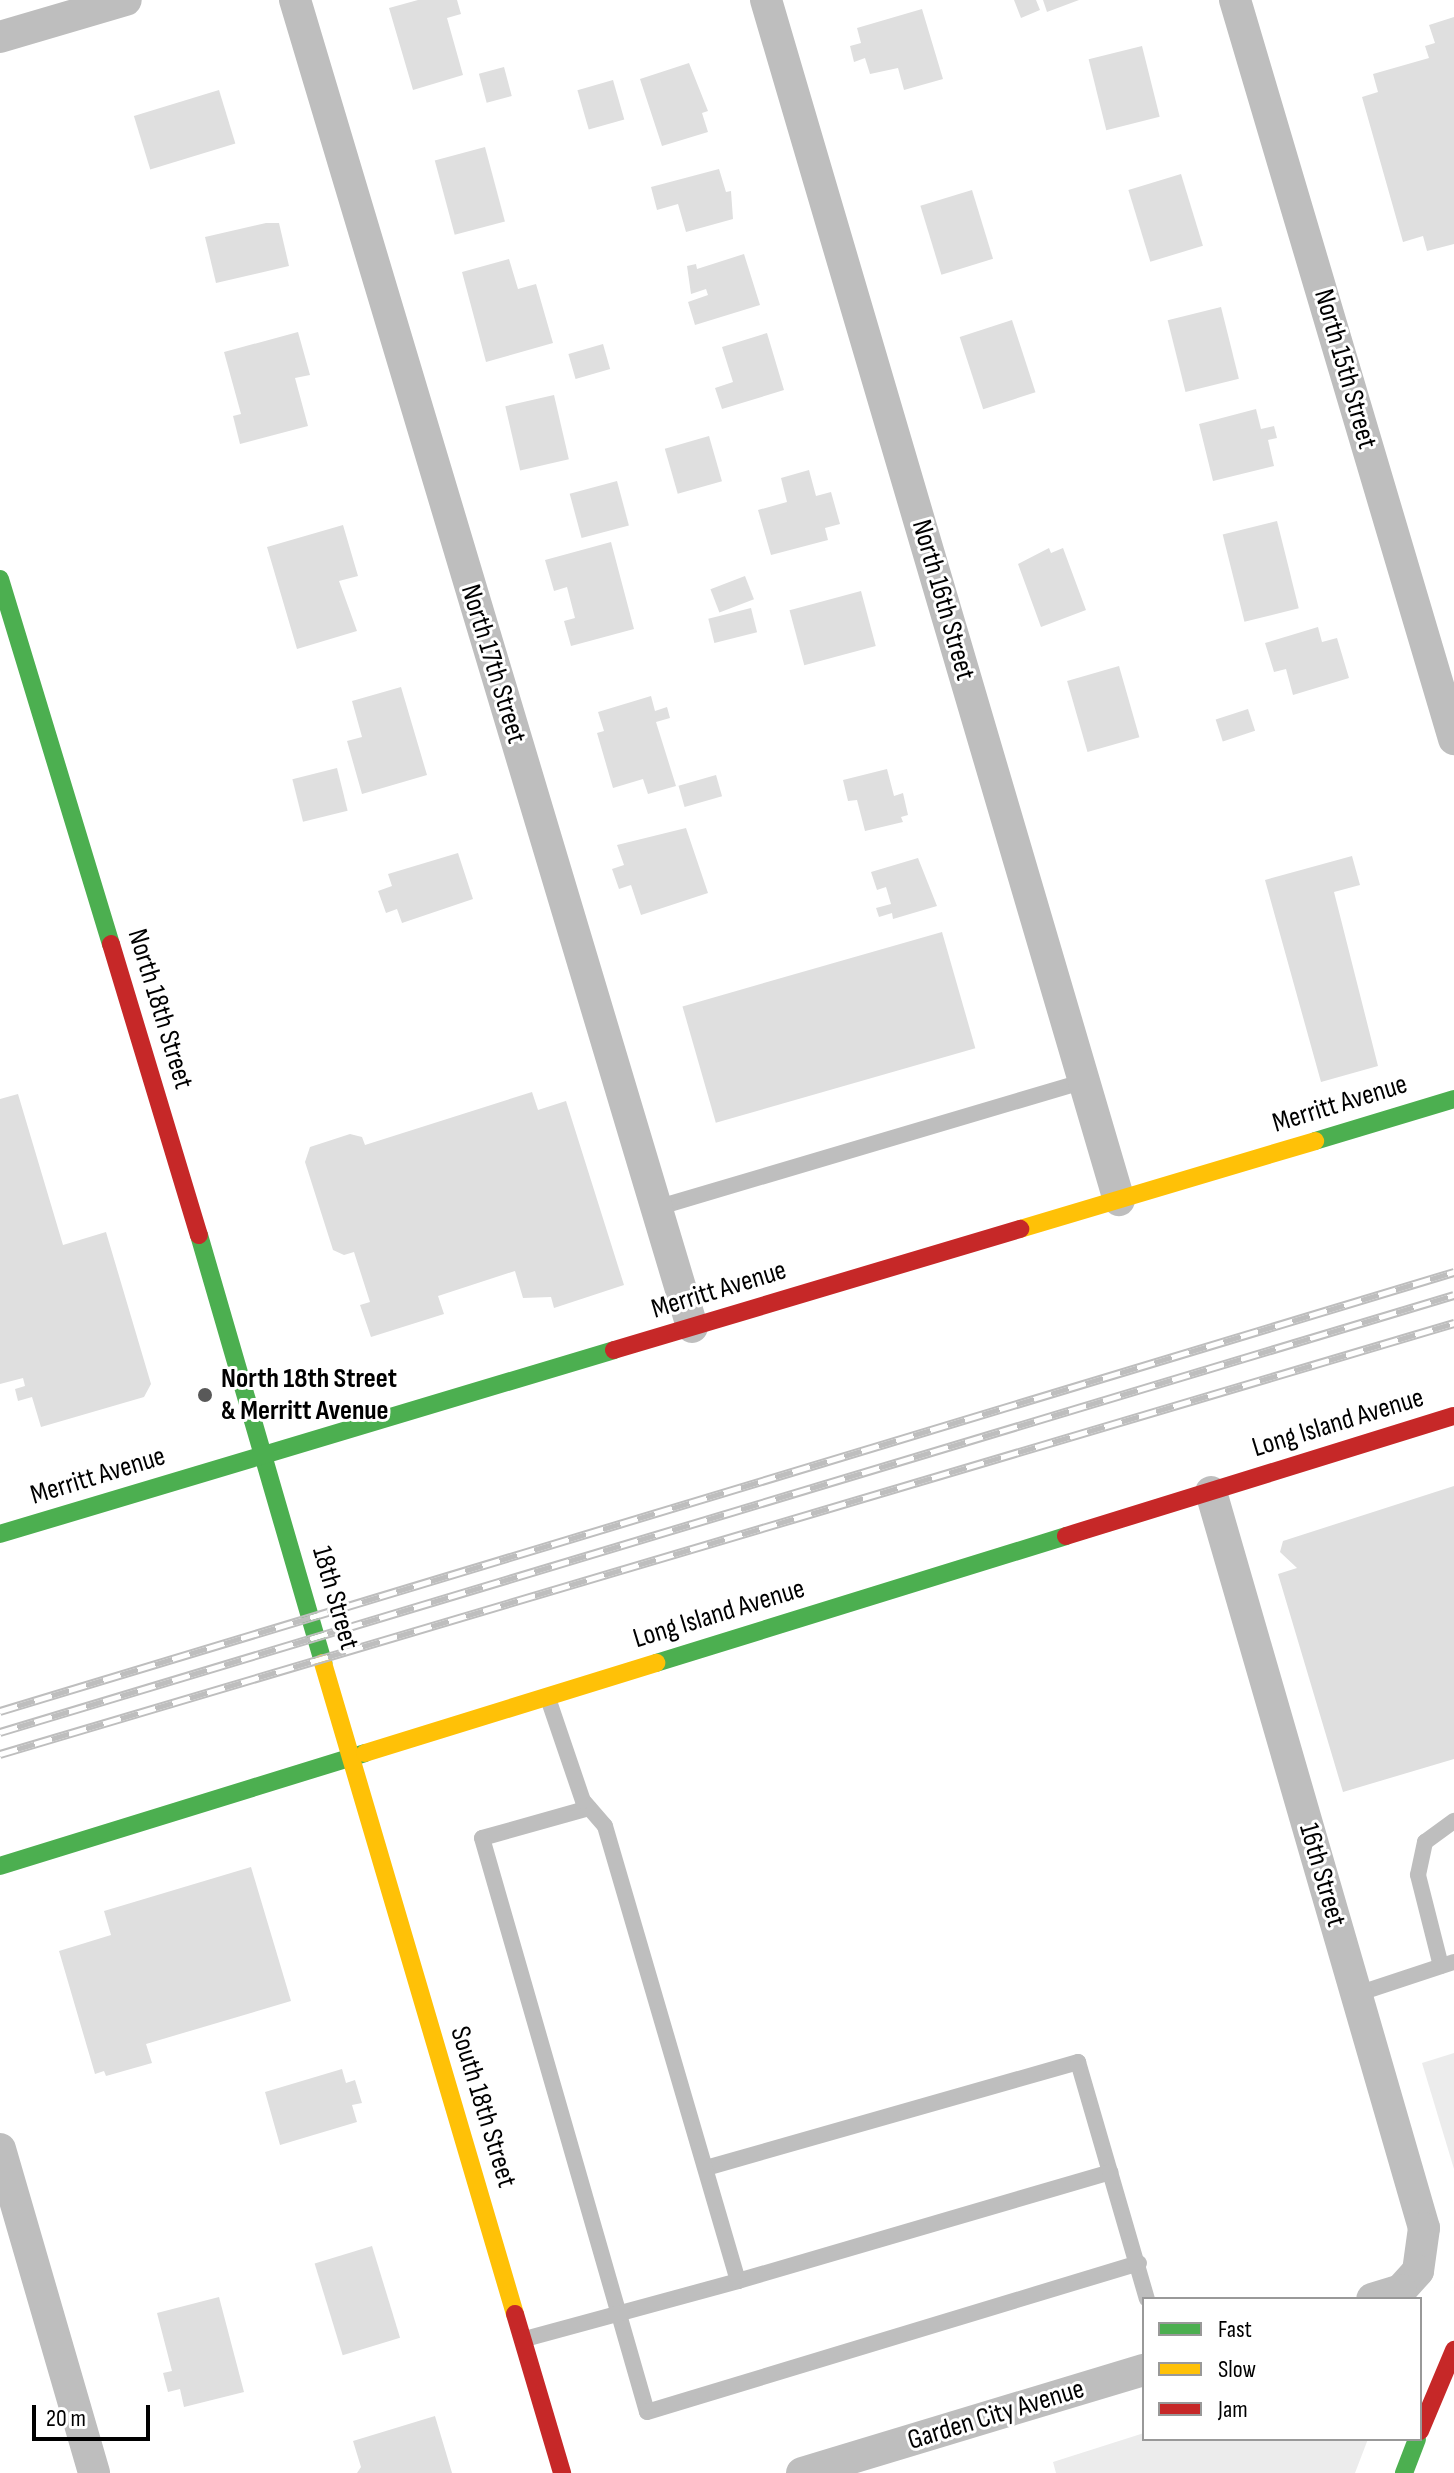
<!DOCTYPE html>
<style>
body{margin:0}
#map{position:relative;width:1454px;height:2473px;overflow:hidden;background:#fff;font-family:"Sofia Sans Condensed",sans-serif}
div>[style]{position:absolute}
[style*='--x']{left:calc(var(--x)*1px);top:calc(var(--y)*1px);width:calc(var(--w)*1px);rotate:calc(var(--a)*1deg)}
.green>*{inset:0;background:#ececec}
.building>*{inset:0;background:#dfdfdf;transform-origin:0 0}
.lane>*{height:16px;margin:-8px;padding:0 8px;transform-origin:8px;border-radius:8px;background:#bebebe}
.street>*{height:32px;margin:-16px;padding:0 16px;transform-origin:16px;border-radius:16px;background:#bebebe}
.fast>*{height:18px;margin:-9px;padding:0 9px;transform-origin:9px;border-radius:9px;background:#4caf50}
.slow>*{height:18px;margin:-9px;padding:0 9px;transform-origin:9px;border-radius:9px;background:#ffc107}
.jam>*{height:18px;margin:-9px;padding:0 9px;transform-origin:9px;border-radius:9px;background:#c62828}
.rail>*{height:9px;margin-top:-4.5px;transform-origin:0;background:repeating-linear-gradient(90deg,#fff 0 18px,#bebebe 0 36px);box-sizing:border-box;border-block:2px solid #bebebe}
.dots>*{width:22px;height:22px;translate:-50% -50%;box-sizing:border-box;border:4px solid #fff;border-radius:50%}
span{translate:-50% -50%;white-space:nowrap;text-align:center;line-height:1.15;-webkit-text-stroke:6px #fff;paint-order:stroke}
.street-label{font-size:28px;color:#000}
.poi-label{font-size:28px;color:#000;font-weight:700}
.left{translate:0 -50%;text-align:left}
.legend{position:absolute;left:1142px;top:2297px;width:280px;height:144px;box-sizing:border-box;background:#fff;border:2px solid #999;margin:0;padding:10px 14px;list-style:none;font-size:24px;color:#000}
.legend li{display:flex;align-items:center;gap:16px;height:40px}
.legend b{width:40px;border:2px solid #999}
.scale{position:absolute;left:32px;top:2405px;width:118px;height:36px;box-sizing:border-box;border:4px solid #000;border-top:0;padding-left:10px;font-size:24px;line-height:28px;white-space:nowrap;color:#000;-webkit-text-stroke:6px #fff;paint-order:stroke}
</style>
<div id="map">
<div class="green">
<div style="clip-path:polygon(1454px 2053px,1454px 2169px,1422px 2063px)"></div>
<div style="clip-path:polygon(1144px 2433px,1144px 2439px,1368px 2439px,1355px 2473px,1056px 2473px,1053px 2462px)"></div>
</div>
<div class="building">
<div style="clip-path:polygon(418px 0,457px 0,461px 14px,447px 18px,463px 75px,413px 90px,389px 8px)"></div>
<div style="clip-path:polygon(1014px 0,1036px 0,1040px 10px,1021px 18px)"></div>
<div style="clip-path:polygon(1043px 0,1079px 0,1047px 12px)"></div>
<div style="clip-path:polygon(922px 9px,943px 79px,904px 90px,898px 68px,870px 74px,865px 58px,854px 62px,850px 46px,861px 43px,857px 28px)"></div>
<div style="clip-path:polygon(1454px 17px,1454px 244px,1427px 251px,1423px 236px,1403px 242px,1362px 97px,1378px 92px,1373px 74px,1429px 58px,1425px 46px,1435px 43px,1429px 25px)"></div>
<div style="left:1142px;top:46px;width:73px;height:55px;rotate:76deg"></div>
<div style="clip-path:polygon(689px 63px,708px 111px,702px 113px,708px 132px,662px 146px,640px 79px)"></div>
<div style="left:504px;top:67px;width:30px;height:26px;rotate:75deg"></div>
<div style="left:613px;top:80px;width:41px;height:37px;rotate:74deg"></div>
<div style="left:219px;top:90px;width:56px;height:89px;rotate:73deg"></div>
<div style="left:485px;top:147px;width:77px;height:52px;rotate:75deg"></div>
<div style="clip-path:polygon(719px 169px,726px 192px,731px 191px,733px 219px,686px 232px,678px 204px,657px 210px,651px 187px)"></div>
<div style="left:1181px;top:174px;width:75px;height:55px;rotate:73deg"></div>
<div style="left:972px;top:190px;width:72px;height:54px;rotate:73deg"></div>
<div style="clip-path:polygon(266px 223px,279px 223px,289px 266px,216px 283px,205px 237px)"></div>
<div style="clip-path:polygon(744px 254px,760px 305px,695px 325px,688px 302px,708px 295px,706px 289px,691px 294px,687px 266px,696px 264px,697px 269px)"></div>
<div style="clip-path:polygon(509px 259px,518px 289px,536px 284px,553px 343px,486px 362px,462px 272px)"></div>
<div style="left:1221px;top:307px;width:74px;height:55px;rotate:76deg"></div>
<div style="left:1012px;top:320px;width:76px;height:55px;rotate:72deg"></div>
<div style="clip-path:polygon(298px 332px,310px 375px,295px 378px,308px 426px,240px 444px,233px 416px,241px 414px,224px 352px)"></div>
<div style="clip-path:polygon(767px 333px,784px 390px,722px 409px,715px 388px,733px 382px,722px 347px)"></div>
<div style="left:603px;top:344px;width:26px;height:36px;rotate:74deg"></div>
<div style="left:554px;top:395px;width:66px;height:50px;rotate:77deg"></div>
<div style="clip-path:polygon(1256px 409px,1261px 429px,1274px 426px,1277px 438px,1268px 440px,1274px 466px,1213px 481px,1199px 424px)"></div>
<div style="left:709px;top:436px;width:47px;height:46px;rotate:74deg"></div>
<div style="clip-path:polygon(809px 470px,816px 496px,831px 492px,840px 524px,825px 528px,828px 540px,771px 555px,758px 510px,787px 502px,781px 478px)"></div>
<div style="left:617px;top:481px;width:46px;height:49px;rotate:75deg"></div>
<div style="left:1277px;top:521px;width:90px;height:56px;rotate:76deg"></div>
<div style="clip-path:polygon(343px 525px,358px 576px,339px 581px,357px 631px,297px 649px,267px 547px)"></div>
<div style="clip-path:polygon(611px 542px,634px 629px,571px 646px,564px 621px,575px 618px,567px 587px,554px 591px,545px 560px)"></div>
<div style="clip-path:polygon(1049px 548px,1051px 553px,1063px 548px,1086px 610px,1041px 627px,1018px 564px)"></div>
<div style="left:745px;top:576px;width:25px;height:37px;rotate:69deg"></div>
<div style="left:861px;top:591px;width:57px;height:74px;rotate:75deg"></div>
<div style="left:751px;top:608px;width:25px;height:44px;rotate:76deg"></div>
<div style="clip-path:polygon(1318px 627px,1322px 642px,1337px 638px,1349px 678px,1293px 695px,1286px 669px,1274px 672px,1265px 643px)"></div>
<div style="left:1119px;top:666px;width:74px;height:54px;rotate:74deg"></div>
<div style="clip-path:polygon(401px 687px,427px 775px,362px 794px,347px 741px,362px 737px,352px 701px)"></div>
<div style="clip-path:polygon(651px 696px,655px 711px,667px 707px,670px 718px,656px 722px,676px 786px,648px 794px,643px 779px,613px 788px,597px 733px,604px 731px,598px 712px)"></div>
<div style="left:1248px;top:709px;width:23px;height:34px;rotate:72deg"></div>
<div style="left:337px;top:768px;width:44px;height:46px;rotate:76deg"></div>
<div style="clip-path:polygon(887px 769px,894px 796px,903px 793px,908px 815px,901px 817px,903px 822px,865px 831px,857px 800px,848px 801px,843px 780px)"></div>
<div style="left:716px;top:775px;width:22px;height:39px;rotate:74deg"></div>
<div style="clip-path:polygon(686px 828px,708px 893px,641px 915px,631px 885px,619px 889px,612px 869px,624px 865px,617px 845px)"></div>
<div style="clip-path:polygon(458px 853px,473px 899px,402px 923px,397px 909px,386px 913px,378px 891px,392px 886px,388px 874px)"></div>
<div style="clip-path:polygon(1352px 856px,1360px 885px,1334px 892px,1378px 1066px,1321px 1082px,1265px 880px)"></div>
<div style="clip-path:polygon(918px 858px,937px 906px,893px 919px,892px 913px,879px 917px,876px 908px,891px 904px,886px 887px,877px 890px,871px 872px)"></div>
<div style="left:942px;top:932px;width:121px;height:270px;rotate:74deg"></div>
<div style="clip-path:polygon(532px 1092px,538px 1110px,566px 1101px,624px 1285px,554px 1308px,551px 1297px,523px 1298px,515px 1271px,438px 1296px,444px 1314px,371px 1337px,360px 1305px,370px 1302px,354px 1252px,344px 1255px,333px 1250px,305px 1162px,310px 1147px,350px 1134px,362px 1137px,365px 1145px)"></div>
<div style="clip-path:polygon(18px 1094px,63px 1245px,106px 1232px,151px 1384px,144px 1397px,41px 1427px,32px 1397px,18px 1401px,15px 1389px,25px 1386px,23px 1378px,0 1384px,0 1099px)"></div>
<div style="clip-path:polygon(1454px 1486px,1454px 1759px,1343px 1792px,1278px 1574px,1297px 1568px,1280px 1552px,1283px 1541px)"></div>
<div style="clip-path:polygon(251px 1867px,291px 2001px,146px 2044px,152px 2063px,106px 2076px,104px 2071px,95px 2074px,59px 1951px,111px 1935px,104px 1911px)"></div>
<div style="clip-path:polygon(342px 2069px,346px 2083px,355px 2080px,362px 2103px,352px 2105px,357px 2122px,280px 2145px,265px 2092px)"></div>
<div style="left:372px;top:2246px;width:96px;height:60px;rotate:73deg"></div>
<div style="clip-path:polygon(219px 2297px,244px 2392px,184px 2407px,180px 2389px,168px 2392px,163px 2373px,172px 2371px,157px 2313px)"></div>
<div style="clip-path:polygon(435px 2416px,452px 2473px,357px 2473px,361px 2467px,353px 2441px)"></div>
</div>
<div class="lane">
<div style="--x:656;--y:1208;--w:446;--a:-16.5"></div>
<div style="--x:589;--y:1808;--w:111;--a:164.3"></div>
<div style="--x:482;--y:1838;--w:597;--a:73.96"></div>
<div style="--x:647;--y:2412;--w:514;--a:-16.85"></div>
<div style="--x:1441;--y:1966;--w:94;--a:-104.2"></div>
<div style="--x:1418;--y:1875;--w:34;--a:-78"></div>
<div style="--x:1425;--y:1842;--w:36;--a:-36"></div>
<div style="--x:1357;--y:1994;--w:102;--a:-18.3"></div>
<div style="--x:706;--y:2168;--w:387;--a:-15.9"></div>
<div style="--x:1078;--y:2062;--w:115;--a:73.8"></div>
<div style="--x:738;--y:2281;--w:388;--a:-16.3"></div>
<div style="--x:1110;--y:2172;--w:132;--a:73.8"></div>
<div style="--x:525;--y:2339;--w:221;--a:-15.2"></div>
<div style="--x:738;--y:2281;--w:474;--a:-106.3"></div>
<div style="--x:605;--y:1826;--w:33;--a:-131"></div>
<div style="--x:583;--y:1801;--w:109;--a:-108.8"></div>
</div>
<div class="street">
<div style="--x:295;--y:0;--w:1385;--a:73.34"></div>
<div style="--x:766;--y:0;--w:1251;--a:73.61"></div>
<div style="--x:1235;--y:0;--w:771;--a:73.49"></div>
<div style="--x:0;--y:37;--w:131;--a:-16.4"></div>
<div style="--x:1211;--y:1492;--w:766;--a:73.86"></div>
<div style="--x:1424;--y:2228;--w:43;--a:97.9"></div>
<div style="--x:1418;--y:2271;--w:25;--a:132"></div>
<div style="--x:1401;--y:2290;--w:30;--a:163"></div>
<div style="--x:0;--y:2149;--w:337;--a:73.8"></div>
<div style="--x:802;--y:2473;--w:357;--a:-16.8"></div>
</div>
<div class="fast">
<div style="--x:0;--y:579;--w:382;--a:73.1"></div>
<div style="--x:1315;--y:1141;--w:145;--a:-16.8"></div>
<div style="--x:199;--y:1235;--w:446;--a:73.8"></div>
<div style="--x:0;--y:1534;--w:641;--a:-16.68"></div>
<div style="--x:656;--y:1663;--w:429;--a:-17.2"></div>
<div style="--x:0;--y:1866;--w:382;--a:-17.2"></div>
<div style="--x:1404;--y:2473;--w:36;--a:-69"></div>
</div>
<div class="slow">
<div style="--x:1020;--y:1229;--w:308;--a:-16.6"></div>
<div style="--x:323;--y:1663;--w:679;--a:73.57"></div>
<div style="--x:365;--y:1753;--w:305;--a:-17.2"></div>
</div>
<div class="jam">
<div style="--x:111;--y:944;--w:304;--a:73.2"></div>
<div style="--x:614;--y:1350;--w:424;--a:-16.6"></div>
<div style="--x:1066;--y:1536;--w:406;--a:-17.2"></div>
<div style="--x:515;--y:2314;--w:166;--a:73.5"></div>
<div style="--x:1420;--y:2431;--w:88;--a:-67.2"></div>
</div>
<div class="rail">
<div style="--x:0;--y:1711;--w:1519;--a:-16.8"></div>
<div style="--x:0;--y:1732;--w:1518;--a:-16.73"></div>
<div style="--x:0;--y:1754;--w:1517;--a:-16.51"></div>
</div>
<div class="dots">
<div style="left:205px;top:1395px;background:#595959"></div>
</div>
<div class="street-label">
<span style="left:1345px;top:369px;rotate:74deg">North 15th Street</span>
<span style="left:943px;top:600px;rotate:74deg">North 16th Street</span>
<span style="left:493px;top:664px;rotate:73deg">North 17th Street</span>
<span style="left:160px;top:1009px;rotate:73deg">North 18th Street</span>
<span style="left:1340px;top:1104px;rotate:-17deg">Merritt Avenue</span>
<span style="left:719px;top:1290px;rotate:-17deg">Merritt Avenue</span>
<span style="left:1338px;top:1423px;rotate:-17deg">Long Island Avenue</span>
<span style="left:98px;top:1476px;rotate:-17deg">Merritt Avenue</span>
<span style="left:335px;top:1598px;rotate:74deg">18th Street</span>
<span style="left:719px;top:1614px;rotate:-17deg">Long Island Avenue</span>
<span style="left:1322px;top:1875px;rotate:74deg">16th Street</span>
<span style="left:483px;top:2107px;rotate:73deg">South 18th Street</span>
<span style="left:996px;top:2415px;rotate:-17deg">Garden City Avenue</span>
</div>
<div class="poi-label">
<span class="left" style="left:221px;top:1395px">North 18th Street<br>&amp; Merritt Avenue</span>
</div>
<ul class="legend">
<li><b style="height:10px;background:#4caf50"></b>Fast</li>
<li><b style="height:10px;background:#ffc107"></b>Slow</li>
<li><b style="height:10px;background:#c62828"></b>Jam</li>
</ul>
<div class="scale">20 m</div>
</div>
